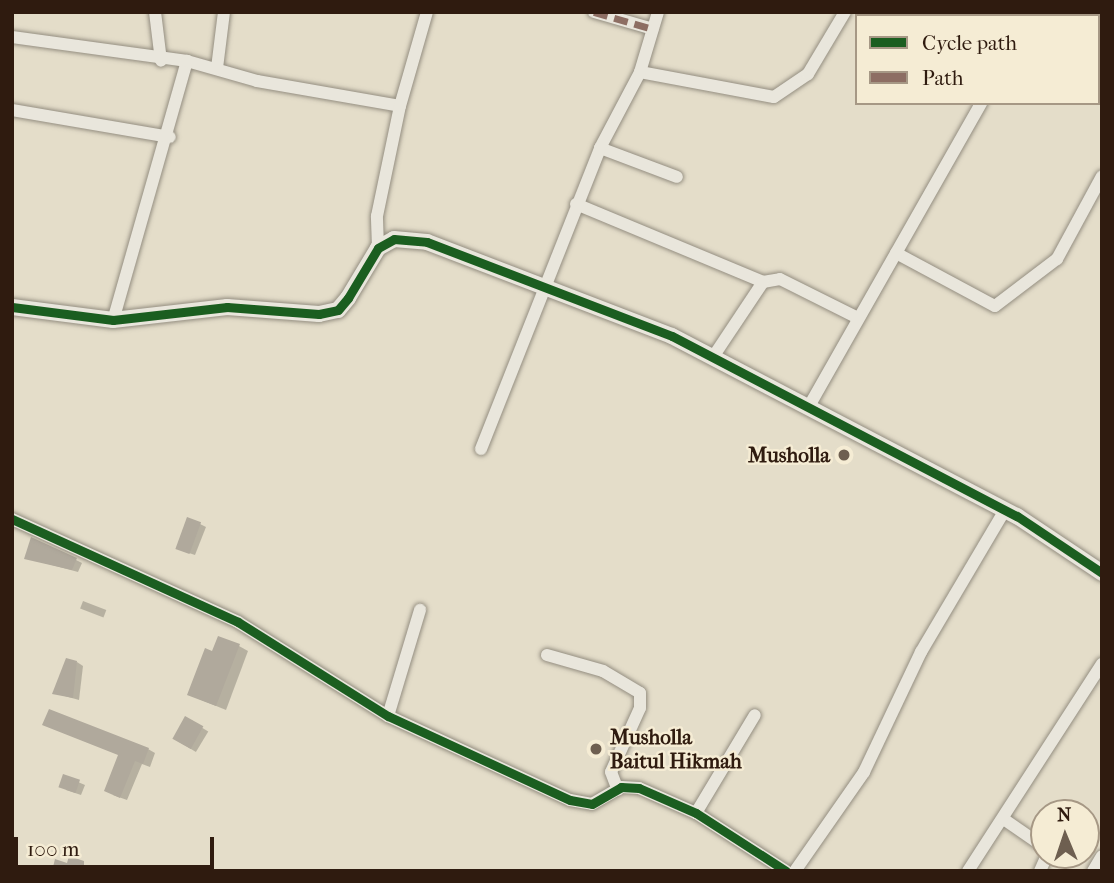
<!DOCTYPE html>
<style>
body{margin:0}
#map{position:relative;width:1114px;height:883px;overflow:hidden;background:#e4ddc9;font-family:"IM FELL French Canon",serif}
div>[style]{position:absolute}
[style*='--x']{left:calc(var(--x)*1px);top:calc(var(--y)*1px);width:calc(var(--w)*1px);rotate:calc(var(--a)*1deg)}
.shadow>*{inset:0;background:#0003;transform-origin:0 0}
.building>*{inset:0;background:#b0a99c;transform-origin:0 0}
.roads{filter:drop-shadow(0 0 2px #948e81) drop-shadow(0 0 2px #948e81)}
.street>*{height:12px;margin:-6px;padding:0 6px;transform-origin:6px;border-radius:6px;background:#e9e6dc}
.secondary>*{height:16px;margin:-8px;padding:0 8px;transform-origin:8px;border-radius:8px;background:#e9e6dc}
.quiet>*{height:7px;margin-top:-3.5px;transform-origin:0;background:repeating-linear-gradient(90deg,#8d6e63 0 14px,transparent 0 21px)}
.cycleway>*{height:9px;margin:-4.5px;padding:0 4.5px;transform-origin:4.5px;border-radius:4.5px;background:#1b5e20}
.dots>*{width:19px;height:19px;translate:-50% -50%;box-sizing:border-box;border:4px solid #f5ecd4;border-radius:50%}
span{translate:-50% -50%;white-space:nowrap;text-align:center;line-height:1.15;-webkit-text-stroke:5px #f5ecd4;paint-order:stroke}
.poi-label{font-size:21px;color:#2f1b0f;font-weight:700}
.right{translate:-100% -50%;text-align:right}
.left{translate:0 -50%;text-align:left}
.frame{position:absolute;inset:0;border:14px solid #2f1b0f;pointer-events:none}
.legend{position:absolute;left:855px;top:14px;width:245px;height:91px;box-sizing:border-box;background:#f5ecd4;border:2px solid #a69885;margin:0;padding:9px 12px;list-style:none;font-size:21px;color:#2f1b0f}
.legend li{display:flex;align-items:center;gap:14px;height:35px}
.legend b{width:35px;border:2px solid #a69885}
.north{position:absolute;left:1030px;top:799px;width:70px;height:70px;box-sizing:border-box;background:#f5ecd4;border:2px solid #a69885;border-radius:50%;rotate:358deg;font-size:19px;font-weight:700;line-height:28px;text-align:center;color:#2f1b0f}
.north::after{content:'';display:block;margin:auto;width:24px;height:32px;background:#6e5f50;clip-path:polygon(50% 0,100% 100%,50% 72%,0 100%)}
.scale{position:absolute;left:14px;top:837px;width:200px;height:32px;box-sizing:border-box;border:4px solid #2f1b0f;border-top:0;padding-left:9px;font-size:21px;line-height:24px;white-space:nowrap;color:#2f1b0f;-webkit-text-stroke:5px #f5ecd4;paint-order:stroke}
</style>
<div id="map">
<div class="shadow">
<div style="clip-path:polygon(200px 524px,206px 527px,195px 555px,183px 551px)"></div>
<div style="clip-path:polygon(26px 558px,76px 560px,82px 563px,78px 572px)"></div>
<div style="left:83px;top:601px;width:25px;height:8px;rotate:21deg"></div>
<div style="clip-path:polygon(239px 646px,248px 651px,226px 710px,199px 699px,213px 653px)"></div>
<div style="clip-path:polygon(77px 662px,83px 666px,79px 700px,54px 693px)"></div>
<div style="left:186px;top:718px;width:26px;height:24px;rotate:31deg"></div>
<div style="clip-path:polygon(44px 725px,148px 749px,155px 753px,150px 767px,142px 764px,127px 800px,113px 795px,120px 755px)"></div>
<div style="clip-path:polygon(64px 776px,85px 785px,81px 795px,66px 790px)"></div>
</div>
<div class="building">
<div style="left:187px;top:517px;width:15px;height:34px;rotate:20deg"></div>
<div style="clip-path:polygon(31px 537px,77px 558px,72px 570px,24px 559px)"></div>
<div style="clip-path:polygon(218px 636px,240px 644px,216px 706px,187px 695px,205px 648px,212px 651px)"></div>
<div style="clip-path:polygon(66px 658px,77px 661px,73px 698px,52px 694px)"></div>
<div style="clip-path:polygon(49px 709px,149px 748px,143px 764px,135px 761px,120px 798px,104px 791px,118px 755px,42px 725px)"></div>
<div style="left:185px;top:716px;width:21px;height:26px;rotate:29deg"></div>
<div style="left:63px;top:774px;width:18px;height:14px;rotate:19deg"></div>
<div style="clip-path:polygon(69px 856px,84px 861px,84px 871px,52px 871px,55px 859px,67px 863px)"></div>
</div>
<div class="roads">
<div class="street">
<div style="--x:155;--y:12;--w:49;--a:83"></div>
<div style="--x:594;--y:12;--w:61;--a:16.1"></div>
<div style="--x:1022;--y:16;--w:4;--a:-63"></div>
<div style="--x:12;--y:37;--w:177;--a:7.8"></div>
<div style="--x:187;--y:61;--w:269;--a:105.9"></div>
<div style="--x:187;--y:61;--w:73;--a:15.9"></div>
<div style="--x:257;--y:81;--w:145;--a:9.9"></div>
<div style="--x:217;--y:68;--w:56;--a:-82.9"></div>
<div style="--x:640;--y:72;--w:136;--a:10.6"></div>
<div style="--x:774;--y:97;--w:41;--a:-34.1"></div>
<div style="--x:808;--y:74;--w:72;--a:-59.2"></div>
<div style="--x:12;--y:110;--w:160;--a:9.7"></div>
<div style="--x:600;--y:148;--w:82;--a:20.6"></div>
<div style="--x:576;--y:204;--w:203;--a:22.6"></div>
<div style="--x:763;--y:282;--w:17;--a:-10"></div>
<div style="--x:780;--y:279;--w:87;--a:26.6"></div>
<div style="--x:378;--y:248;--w:32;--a:-92"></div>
<div style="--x:377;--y:216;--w:112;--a:-78.2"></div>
<div style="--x:400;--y:106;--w:98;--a:-74"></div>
<div style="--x:896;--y:253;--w:112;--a:28.2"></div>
<div style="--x:995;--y:306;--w:78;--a:-37.2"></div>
<div style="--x:1057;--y:259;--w:94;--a:-61.5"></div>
<div style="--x:713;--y:357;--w:90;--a:-56.3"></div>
<div style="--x:808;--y:408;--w:351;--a:-60.4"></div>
<div style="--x:481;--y:449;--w:324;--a:-68.4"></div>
<div style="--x:600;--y:148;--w:86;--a:-62.2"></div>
<div style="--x:640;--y:72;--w:63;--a:-73.3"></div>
<div style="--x:12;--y:519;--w:248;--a:24.5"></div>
<div style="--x:238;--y:622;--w:177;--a:32.1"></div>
<div style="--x:388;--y:716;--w:200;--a:24.8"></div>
<div style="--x:570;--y:800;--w:22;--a:10"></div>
<div style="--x:592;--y:804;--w:34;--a:-30"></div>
<div style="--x:621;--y:787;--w:18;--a:3"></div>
<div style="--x:639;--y:788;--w:62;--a:23.7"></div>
<div style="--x:696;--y:813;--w:107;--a:32.8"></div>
<div style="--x:547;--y:655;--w:58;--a:15.9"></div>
<div style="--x:603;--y:671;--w:43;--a:30.7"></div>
<div style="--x:640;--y:693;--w:15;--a:90"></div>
<div style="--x:640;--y:708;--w:70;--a:114.4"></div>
<div style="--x:611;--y:772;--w:19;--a:69"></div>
<div style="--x:388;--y:716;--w:111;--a:-73.2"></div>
<div style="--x:696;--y:813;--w:114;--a:-59"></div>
<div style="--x:1005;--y:820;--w:47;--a:34.7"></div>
<div style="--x:795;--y:871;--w:121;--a:-55.1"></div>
<div style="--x:864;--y:772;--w:133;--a:-64.6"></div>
<div style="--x:921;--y:652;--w:165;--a:-59.4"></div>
<div style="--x:968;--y:871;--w:247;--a:-57.1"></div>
<div style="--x:1040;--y:871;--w:17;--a:-66"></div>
<div style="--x:1093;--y:871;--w:17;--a:-59"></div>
</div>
<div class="secondary">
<div style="--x:12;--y:307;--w:102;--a:7.3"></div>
<div style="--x:113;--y:320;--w:115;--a:-6.5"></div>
<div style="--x:227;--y:307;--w:92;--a:4.4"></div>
<div style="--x:319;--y:314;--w:19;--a:-12"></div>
<div style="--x:338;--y:310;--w:16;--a:-50"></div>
<div style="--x:348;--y:298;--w:58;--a:-59"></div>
<div style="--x:378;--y:248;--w:18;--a:-29"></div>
<div style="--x:394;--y:239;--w:33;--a:5"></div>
<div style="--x:427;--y:242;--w:262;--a:21"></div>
<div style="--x:672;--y:336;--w:389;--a:27.6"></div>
<div style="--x:1017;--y:516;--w:102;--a:33.8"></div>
</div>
</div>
<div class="quiet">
<div style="--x:594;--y:12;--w:61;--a:16.1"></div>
</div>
<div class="cycleway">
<div style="--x:12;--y:307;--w:102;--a:7.3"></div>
<div style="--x:113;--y:320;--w:115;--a:-6.5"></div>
<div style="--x:227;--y:307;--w:92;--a:4.4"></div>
<div style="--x:319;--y:314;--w:19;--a:-12"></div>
<div style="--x:338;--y:310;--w:16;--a:-50"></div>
<div style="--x:348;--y:298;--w:58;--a:-59"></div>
<div style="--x:378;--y:248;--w:18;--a:-29"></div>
<div style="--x:394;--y:239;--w:33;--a:5"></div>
<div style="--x:427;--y:242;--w:262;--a:21"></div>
<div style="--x:672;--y:336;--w:389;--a:27.6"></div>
<div style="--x:1017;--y:516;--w:102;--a:33.8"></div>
<div style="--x:12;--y:519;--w:248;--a:24.5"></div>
<div style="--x:238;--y:622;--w:177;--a:32.1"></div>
<div style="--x:388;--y:716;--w:200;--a:24.8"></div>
<div style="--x:570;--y:800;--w:22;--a:10"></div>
<div style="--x:592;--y:804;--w:34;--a:-30"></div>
<div style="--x:621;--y:787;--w:18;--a:3"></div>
<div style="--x:639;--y:788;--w:62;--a:23.7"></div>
<div style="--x:696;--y:813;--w:107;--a:32.8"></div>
</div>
<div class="dots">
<div style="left:844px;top:455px;background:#6e5f50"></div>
<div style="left:596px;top:749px;background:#6e5f50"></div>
</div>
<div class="poi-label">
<span class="right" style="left:830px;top:455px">Musholla</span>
<span class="left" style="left:610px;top:749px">Musholla<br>Baitul Hikmah</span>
</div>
<div class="frame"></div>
<ul class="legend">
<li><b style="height:9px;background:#1b5e20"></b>Cycle path</li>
<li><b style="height:9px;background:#8d6e63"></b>Path</li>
</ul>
<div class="north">N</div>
<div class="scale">100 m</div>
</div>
